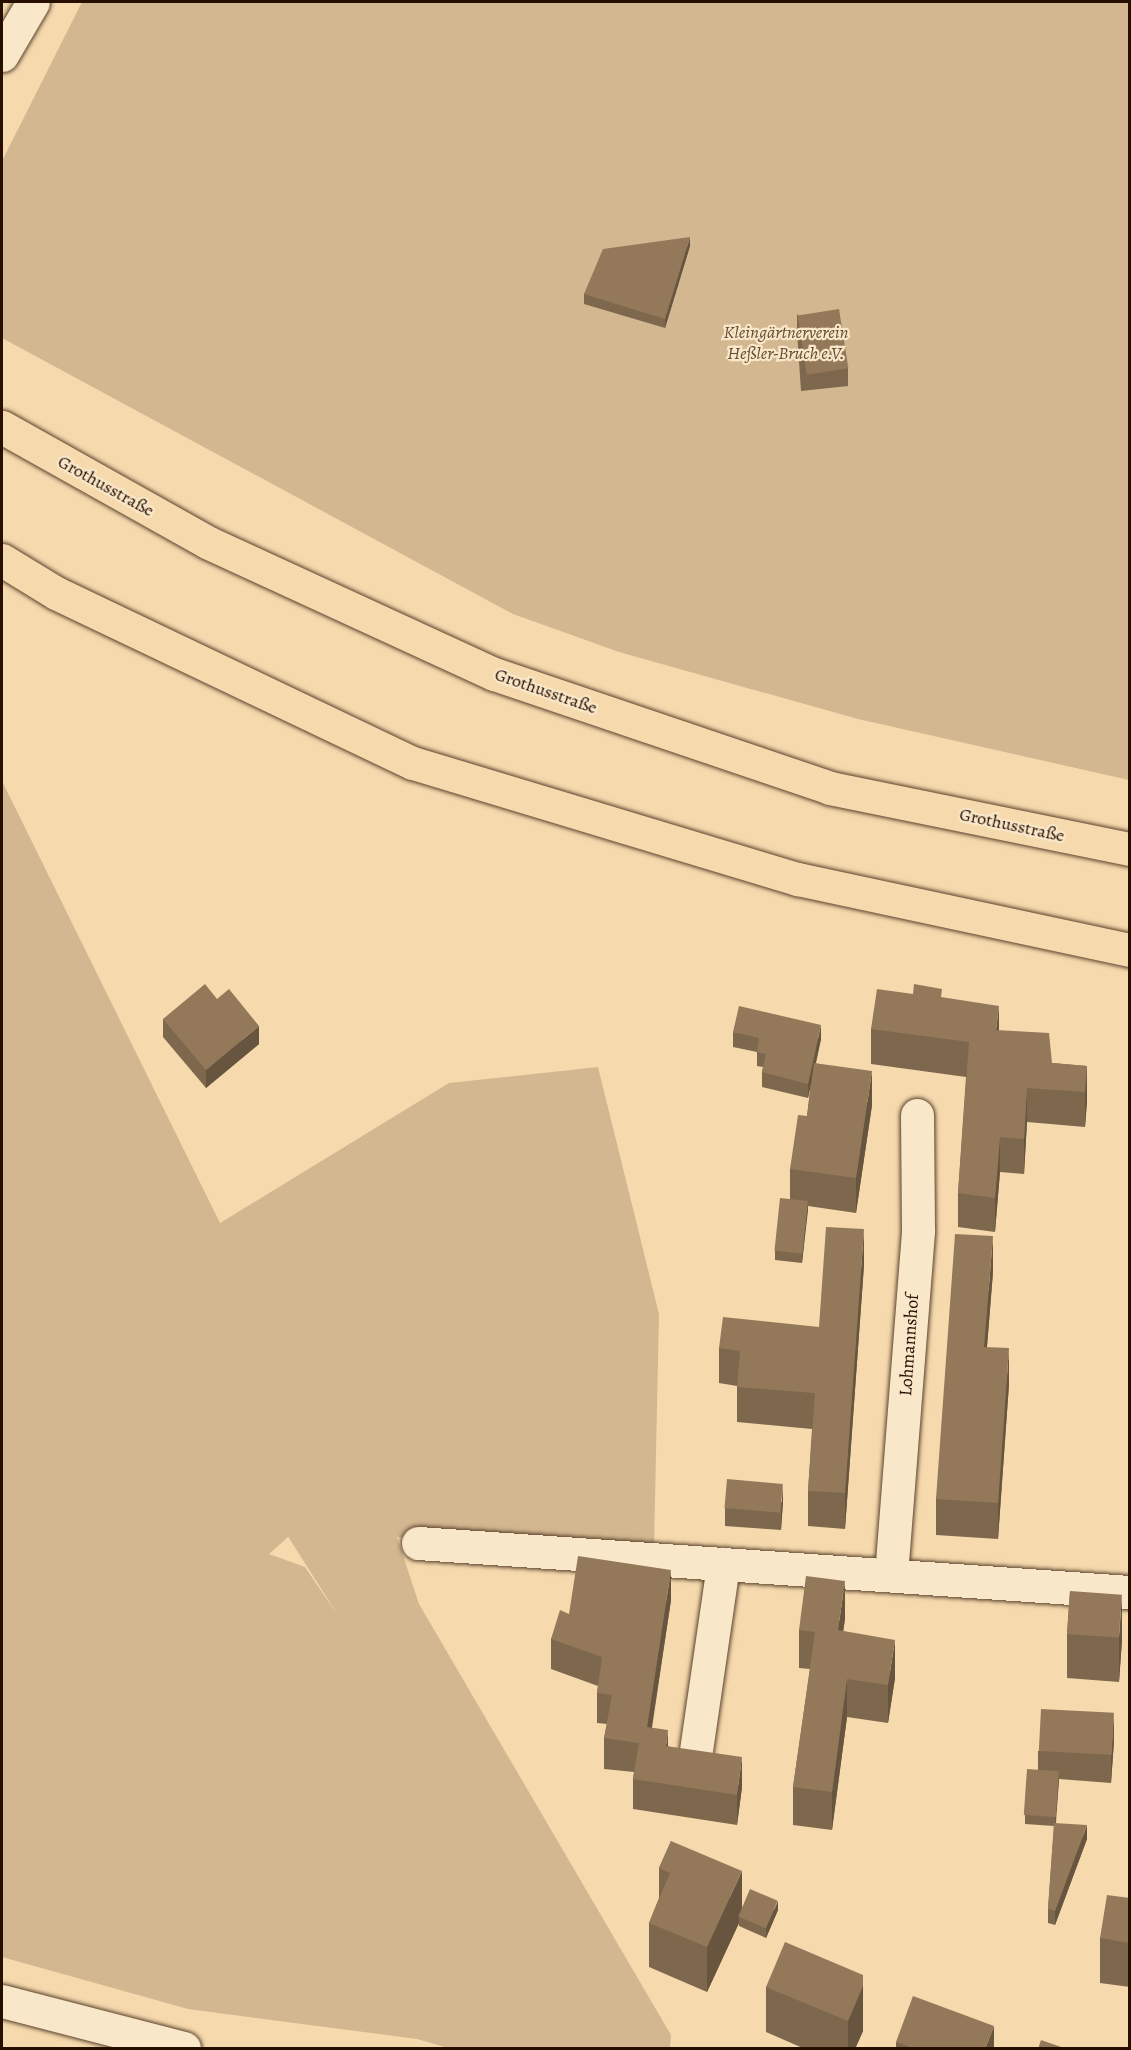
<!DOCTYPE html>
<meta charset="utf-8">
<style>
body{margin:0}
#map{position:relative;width:1131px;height:2050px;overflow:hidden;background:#f6daae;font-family:Alegreya,serif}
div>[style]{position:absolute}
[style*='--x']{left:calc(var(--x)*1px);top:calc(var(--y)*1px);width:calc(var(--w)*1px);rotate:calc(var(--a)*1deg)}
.green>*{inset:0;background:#d3b790}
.roads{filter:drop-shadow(0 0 2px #5b422c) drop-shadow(0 0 2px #5b422c)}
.minor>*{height:33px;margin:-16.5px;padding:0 16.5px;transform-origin:16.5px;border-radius:16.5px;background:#f9e7ca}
.major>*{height:33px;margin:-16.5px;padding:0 16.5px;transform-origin:16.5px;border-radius:16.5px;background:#f6daae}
.wall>*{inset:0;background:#7e684d}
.shaded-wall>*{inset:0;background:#67553f}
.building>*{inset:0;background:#93795a;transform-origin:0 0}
span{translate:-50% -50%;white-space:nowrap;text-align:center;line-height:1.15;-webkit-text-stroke:4.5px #f9e7ca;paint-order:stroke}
.park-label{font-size:18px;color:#634a32;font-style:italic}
.street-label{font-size:18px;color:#270f00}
.frame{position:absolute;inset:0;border:3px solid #270f00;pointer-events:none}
</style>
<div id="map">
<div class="green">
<div style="clip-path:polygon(82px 2px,1129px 2px,1129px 780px,858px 719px,619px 652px,513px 614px,2px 338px,2px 161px)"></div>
<div style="clip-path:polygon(evenodd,2px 781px,220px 1223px,449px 1083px,598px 1067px,659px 1314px,654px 1547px,397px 1537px,419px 1604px,671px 2035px,670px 2048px,448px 2048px,417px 2039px,188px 2009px,2px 1957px,2px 781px,288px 1537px,289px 1538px,339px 1617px,305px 1567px,269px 1554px,288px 1537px)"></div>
</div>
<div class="roads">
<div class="minor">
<div style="--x:2;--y:55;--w:61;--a:-59.7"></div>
<div style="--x:418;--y:1543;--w:714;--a:3.94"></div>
<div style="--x:891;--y:1575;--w:346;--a:-85.5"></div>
<div style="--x:918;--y:1230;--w:115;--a:-90.5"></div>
<div style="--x:695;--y:1757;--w:195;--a:-81.7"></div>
<div style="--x:2;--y:2001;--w:188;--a:14.5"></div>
</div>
<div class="major">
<div style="--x:2;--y:427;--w:237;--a:29.3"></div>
<div style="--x:209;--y:543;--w:314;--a:24.7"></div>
<div style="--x:494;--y:674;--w:355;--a:18.7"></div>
<div style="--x:830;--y:788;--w:306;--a:11.5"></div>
<div style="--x:2;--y:560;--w:63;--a:31.4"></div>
<div style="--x:56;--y:593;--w:395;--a:25.5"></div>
<div style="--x:413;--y:763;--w:402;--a:16.8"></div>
<div style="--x:798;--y:879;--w:340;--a:12.1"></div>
</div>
</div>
<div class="wall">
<div style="clip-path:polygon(690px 246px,665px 328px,584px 304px,584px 294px)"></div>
<div style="clip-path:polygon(797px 314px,848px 368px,848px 386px,801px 391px,797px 332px)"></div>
<div style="clip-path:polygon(913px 994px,942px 998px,999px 1031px,1052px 1063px,1087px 1066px,1087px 1101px,1085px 1127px,1027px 1122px,1024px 1174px,1000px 1172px,995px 1232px,958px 1227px,958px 1193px,966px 1077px,871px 1064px,871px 1029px)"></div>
<div style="clip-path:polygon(163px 1019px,259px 1044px,206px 1088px,163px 1037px)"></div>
<div style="clip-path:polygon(733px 1032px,821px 1039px,816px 1063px,872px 1105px,856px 1213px,808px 1206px,802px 1263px,775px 1260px,775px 1251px,790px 1199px,790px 1169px,807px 1116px,811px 1082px,808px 1098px,762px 1087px,762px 1072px,763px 1067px,757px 1066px,757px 1052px,733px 1047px)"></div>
<div style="clip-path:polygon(864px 1265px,845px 1529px,808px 1526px,808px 1491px,812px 1429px,737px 1422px,737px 1386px,719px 1383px,719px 1348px,819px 1327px)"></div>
<div style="clip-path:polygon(993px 1272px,987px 1347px,1009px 1384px,998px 1539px,936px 1535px,936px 1499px)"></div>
<div style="clip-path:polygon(783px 1502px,781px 1530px,725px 1526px,725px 1508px)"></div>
<div style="clip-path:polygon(1070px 1591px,1122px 1640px,1119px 1682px,1067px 1678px,1067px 1634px)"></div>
<div style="clip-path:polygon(671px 1600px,652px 1728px,668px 1746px,742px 1787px,737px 1825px,633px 1809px,633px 1779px,634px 1772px,604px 1769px,604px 1738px,607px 1724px,597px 1723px,597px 1693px,598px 1686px,551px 1669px,551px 1639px,569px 1614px)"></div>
<div style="clip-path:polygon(845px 1619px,843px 1631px,895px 1678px,888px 1723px,847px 1717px,832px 1830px,793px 1825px,793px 1787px,810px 1669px,799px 1668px,799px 1630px)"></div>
<div style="clip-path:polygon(1114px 1741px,1111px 1783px,1059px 1779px,1056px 1823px,1087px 1839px,1055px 1925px,1048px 1923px,1048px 1909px,1054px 1826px,1025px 1824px,1025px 1815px,1038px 1769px,1038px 1751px)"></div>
<div style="clip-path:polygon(671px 1841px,742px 1909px,778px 1910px,766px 1938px,739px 1926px,739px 1923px,707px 1992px,649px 1967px,649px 1923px,659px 1898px,659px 1868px)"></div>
<div style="clip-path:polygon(1130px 1898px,1130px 1987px,1100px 1983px,1100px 1938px)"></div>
<div style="clip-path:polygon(863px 1975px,863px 2031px,855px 2049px,805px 2049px,766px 2032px,766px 1987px)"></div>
<div style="clip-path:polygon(896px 2042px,994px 2049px,896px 2049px)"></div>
</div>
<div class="shaded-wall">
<div style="clip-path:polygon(690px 237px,690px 246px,665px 328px,665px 319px)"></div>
<div style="clip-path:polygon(999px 1006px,999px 1040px,996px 1030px)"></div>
<div style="clip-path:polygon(821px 1025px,821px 1039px,808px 1098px,808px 1084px)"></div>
<div style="clip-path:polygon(259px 1026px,259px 1044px,206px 1088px,206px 1070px)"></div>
<div style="clip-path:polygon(1087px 1066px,1087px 1101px,1085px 1127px,1085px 1092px)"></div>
<div style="clip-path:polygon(872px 1071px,872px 1105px,856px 1213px,856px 1178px)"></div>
<div style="clip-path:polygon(1027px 1088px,1027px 1122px,1024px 1174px,1024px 1139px)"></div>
<div style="clip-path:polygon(1000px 1137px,1000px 1172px,995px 1232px,995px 1198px)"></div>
<div style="clip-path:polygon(808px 1201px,808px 1210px,802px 1263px,802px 1254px)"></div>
<div style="clip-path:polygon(864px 1229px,864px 1265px,845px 1529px,845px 1493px)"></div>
<div style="clip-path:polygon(993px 1236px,993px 1272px,984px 1383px,984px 1347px)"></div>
<div style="clip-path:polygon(1009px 1348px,1009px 1384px,998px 1539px,998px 1503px)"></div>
<div style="clip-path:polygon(783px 1484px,783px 1502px,781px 1530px,781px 1512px)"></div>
<div style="clip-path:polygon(671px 1570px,671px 1600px,647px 1757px,647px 1727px)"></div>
<div style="clip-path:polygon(845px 1581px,845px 1619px,838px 1668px,838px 1630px)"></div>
<div style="clip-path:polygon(1122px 1595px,1122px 1640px,1119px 1682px,1119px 1637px)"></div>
<div style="clip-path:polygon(895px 1640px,895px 1678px,888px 1723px,888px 1685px)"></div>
<div style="clip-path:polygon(847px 1679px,847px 1717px,832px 1830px,832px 1792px)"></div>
<div style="clip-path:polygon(1114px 1713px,1114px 1741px,1111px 1783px,1111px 1755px)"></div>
<div style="clip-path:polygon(668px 1730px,668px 1760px,666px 1746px)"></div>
<div style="clip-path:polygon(742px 1757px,742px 1787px,737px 1825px,737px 1795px)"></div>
<div style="clip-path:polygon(1059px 1771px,1059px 1780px,1055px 1826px,1055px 1817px)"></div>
<div style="clip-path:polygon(1087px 1825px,1087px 1839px,1055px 1925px,1055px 1911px)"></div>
<div style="clip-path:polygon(742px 1871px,742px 1916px,739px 1917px,739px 1923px,707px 1992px,707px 1947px)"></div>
<div style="clip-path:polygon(778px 1901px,778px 1910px,766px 1938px,766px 1928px)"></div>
<div style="clip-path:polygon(863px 1986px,863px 2031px,855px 2049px,848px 2049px,848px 2021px)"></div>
<div style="clip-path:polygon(994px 2026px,994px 2049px,985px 2049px)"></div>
</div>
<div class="building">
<div style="clip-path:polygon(690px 237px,665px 319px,584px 294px,603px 249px)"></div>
<div style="left:839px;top:309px;width:60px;height:42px;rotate:81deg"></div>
<div style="clip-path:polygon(205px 984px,217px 999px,229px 989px,259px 1026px,206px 1070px,163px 1019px)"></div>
<div style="clip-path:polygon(914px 984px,942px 989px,941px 997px,999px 1006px,996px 1030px,1049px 1033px,1052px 1063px,1087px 1066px,1085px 1092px,1027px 1088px,1024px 1139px,1000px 1137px,995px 1198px,958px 1193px,969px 1042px,871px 1029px,877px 989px,913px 994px)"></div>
<div style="clip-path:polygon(739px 1006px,821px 1025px,808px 1084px,762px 1072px,766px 1054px,757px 1052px,759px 1038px,733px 1032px)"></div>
<div style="clip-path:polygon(814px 1063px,872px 1071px,856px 1178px,790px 1169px,798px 1115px,807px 1116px)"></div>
<div style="left:780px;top:1198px;width:28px;height:53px;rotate:6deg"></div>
<div style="clip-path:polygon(826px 1227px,864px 1229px,845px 1493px,808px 1491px,815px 1393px,737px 1387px,740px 1351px,719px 1348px,723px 1317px,819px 1327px)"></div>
<div style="clip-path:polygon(955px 1234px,993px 1236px,984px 1347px,1009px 1348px,998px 1503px,936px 1499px)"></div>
<div style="left:727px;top:1479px;width:56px;height:29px;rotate:5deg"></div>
<div style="clip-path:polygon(578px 1556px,671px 1570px,647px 1727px,668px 1730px,666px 1746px,742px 1757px,737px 1795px,633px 1779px,639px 1743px,604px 1738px,612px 1695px,597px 1693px,602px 1657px,551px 1639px,560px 1610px,569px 1614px)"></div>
<div style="clip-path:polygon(806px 1576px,845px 1581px,838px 1630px,895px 1640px,888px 1685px,847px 1679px,832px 1792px,793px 1787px,815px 1632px,799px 1630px)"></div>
<div style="left:1070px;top:1591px;width:52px;height:43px;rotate:4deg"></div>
<div style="left:1041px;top:1709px;width:73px;height:42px;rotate:3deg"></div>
<div style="left:1027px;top:1769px;width:32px;height:46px;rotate:4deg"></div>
<div style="clip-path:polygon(1054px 1823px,1087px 1825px,1055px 1911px,1048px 1909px)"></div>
<div style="clip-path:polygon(671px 1841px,742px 1871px,707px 1947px,649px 1923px,670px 1873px,659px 1868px)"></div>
<div style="left:750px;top:1889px;width:30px;height:30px;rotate:23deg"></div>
<div style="clip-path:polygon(1107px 1895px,1130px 1898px,1130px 1943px,1100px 1938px)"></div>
<div style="clip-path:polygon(785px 1942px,863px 1975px,863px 1986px,848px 2021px,766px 1987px)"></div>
<div style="clip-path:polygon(913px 1996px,994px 2026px,985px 2049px,915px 2049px,896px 2042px)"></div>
<div style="clip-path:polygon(1041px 2040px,1067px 2049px,1038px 2049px)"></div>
</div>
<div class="park-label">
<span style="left:786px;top:343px">Kleingärtnerverein<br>Heßler-Bruch e.V.</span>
</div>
<div class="street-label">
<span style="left:106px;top:486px;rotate:29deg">Grothusstraße</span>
<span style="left:546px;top:691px;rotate:19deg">Grothusstraße</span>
<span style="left:1012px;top:825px;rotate:12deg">Grothusstraße</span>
<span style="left:909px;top:1345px;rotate:-86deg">Lohmannshof</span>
</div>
<div class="frame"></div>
</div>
